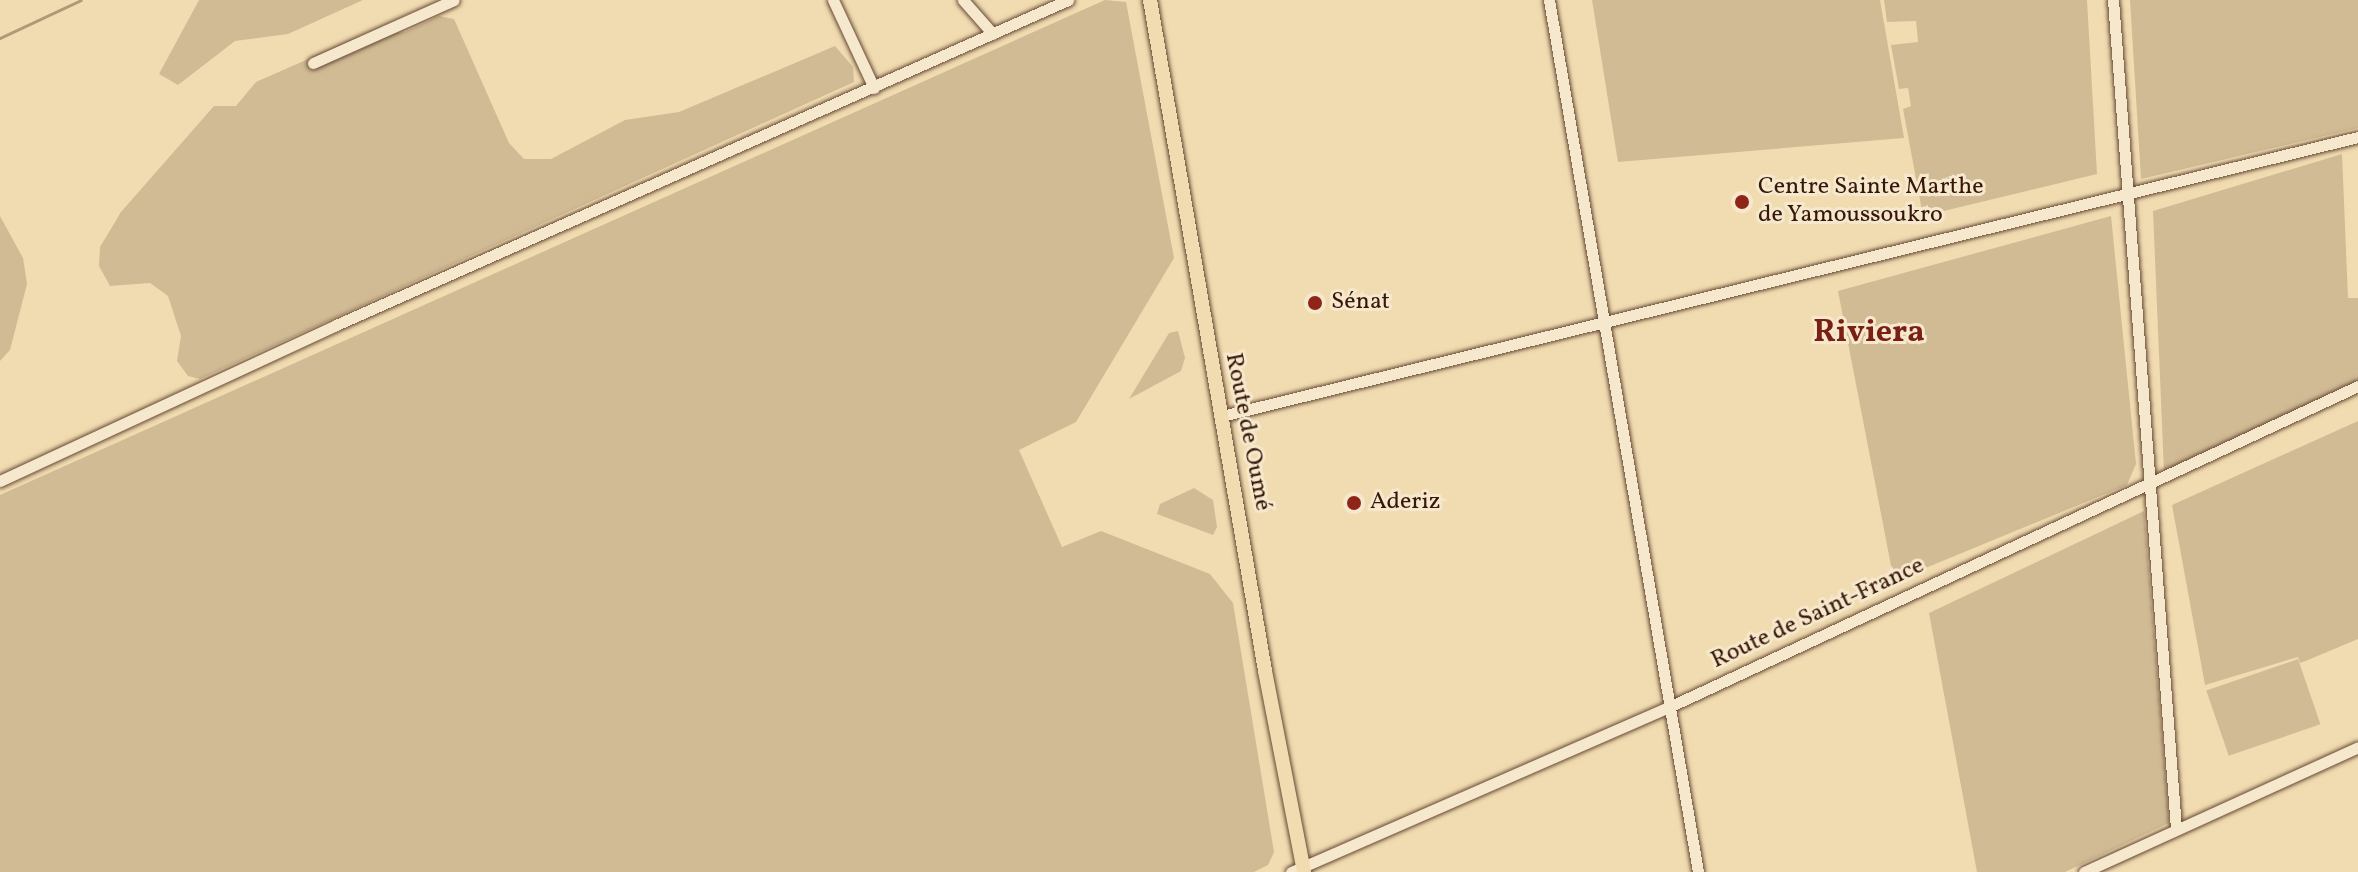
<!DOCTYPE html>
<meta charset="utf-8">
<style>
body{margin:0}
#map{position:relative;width:2358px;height:872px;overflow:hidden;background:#f1dcb1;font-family:Vollkorn,serif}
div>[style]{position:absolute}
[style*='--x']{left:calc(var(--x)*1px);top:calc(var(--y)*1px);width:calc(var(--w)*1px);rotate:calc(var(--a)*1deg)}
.green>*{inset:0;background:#d1bb95;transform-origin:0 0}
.stream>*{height:3px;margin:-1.5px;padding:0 1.5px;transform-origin:1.5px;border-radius:1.5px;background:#b19978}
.roads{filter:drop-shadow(0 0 2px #654834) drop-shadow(0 0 2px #654834)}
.minor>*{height:11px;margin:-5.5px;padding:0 5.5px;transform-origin:5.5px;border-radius:5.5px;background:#f6e8cc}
.major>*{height:14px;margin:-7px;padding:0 7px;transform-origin:7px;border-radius:7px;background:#f1dcb1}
.dots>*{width:22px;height:22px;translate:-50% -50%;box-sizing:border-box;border:4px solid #f6e8cc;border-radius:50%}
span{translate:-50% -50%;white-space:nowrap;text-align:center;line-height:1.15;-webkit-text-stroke:6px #f6e8cc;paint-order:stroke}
.poi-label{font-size:24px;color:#36170a}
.left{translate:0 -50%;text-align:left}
.street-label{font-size:24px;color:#36170a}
.district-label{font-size:32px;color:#7a1f14;font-weight:700}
</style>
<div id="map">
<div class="green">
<div style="clip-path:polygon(199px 0,363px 0,288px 34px,235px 41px,178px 85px,159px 74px)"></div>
<div style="clip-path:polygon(1105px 0,1126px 2px,1174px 258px,1076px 422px,1019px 450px,1062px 547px,1101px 531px,1210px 574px,1233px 603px,1274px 852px,1268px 865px,1254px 872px,0 872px,0 495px)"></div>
<div style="clip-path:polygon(1592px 0,1880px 0,1904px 138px,1618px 162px)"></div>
<div style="clip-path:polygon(1884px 0,2087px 0,2097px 174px,1923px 216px,1903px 109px,1911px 106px,1908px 88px,1899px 89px,1891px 45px,1918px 42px,1916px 21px,1887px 22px)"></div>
<div style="clip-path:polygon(2130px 0,2358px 0,2358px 128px,2141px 179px)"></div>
<div style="clip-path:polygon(439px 16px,454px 19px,509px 143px,524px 159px,551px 159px,625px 120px,679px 112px,835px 46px,853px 67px,854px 82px,200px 379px,188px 376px,177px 361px,181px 336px,168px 296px,150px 283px,110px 286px,99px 266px,100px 247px,121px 212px,214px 106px,236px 106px,256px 82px,358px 37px,405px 32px)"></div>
<div style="clip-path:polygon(2342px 154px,2348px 298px,2358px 298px,2358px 383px,2164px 472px,2153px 211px)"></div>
<div style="clip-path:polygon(0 216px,23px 258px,27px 284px,10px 350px,0 361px)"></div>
<div style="clip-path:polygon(2111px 216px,2136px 464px,2127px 485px,1894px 581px,1838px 291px)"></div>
<div style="clip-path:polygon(1178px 331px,1185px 358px,1181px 371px,1129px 399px,1169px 333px)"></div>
<div style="clip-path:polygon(2358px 421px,2358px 639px,2308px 660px,2300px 663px,2298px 657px,2205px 685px,2172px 505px)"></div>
<div style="clip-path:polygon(1194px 488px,1213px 500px,1217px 527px,1213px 535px,1157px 514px,1160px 504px)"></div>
<div style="clip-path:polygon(2144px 511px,2169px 823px,2065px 872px,1977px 872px,1929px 613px)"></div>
<div style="left:2298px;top:659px;width:69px;height:97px;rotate:71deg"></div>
</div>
<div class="stream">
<div style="--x:0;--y:38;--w:89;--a:-25.1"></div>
</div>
<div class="roads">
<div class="minor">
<div style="--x:833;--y:0;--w:97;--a:65"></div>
<div style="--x:963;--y:0;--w:45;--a:48.6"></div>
<div style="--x:1549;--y:0;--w:885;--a:80.3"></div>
<div style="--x:2113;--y:0;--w:831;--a:85.65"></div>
<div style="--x:313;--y:63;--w:154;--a:-24.1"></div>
<div style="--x:1222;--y:416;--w:1170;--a:-13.8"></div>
<div style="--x:0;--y:481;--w:370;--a:-24.9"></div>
<div style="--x:336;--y:325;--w:801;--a:-23.94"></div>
<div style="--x:1291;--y:872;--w:412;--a:-23.6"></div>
<div style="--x:1669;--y:707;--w:760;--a:-24.98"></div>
<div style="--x:2084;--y:872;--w:301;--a:-24.5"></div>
</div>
<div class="major">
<div style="--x:1150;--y:0;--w:681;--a:80.27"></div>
<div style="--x:1265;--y:671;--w:205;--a:79"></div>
</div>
</div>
<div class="dots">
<div style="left:1742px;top:202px;background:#8f2418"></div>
<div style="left:1315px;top:303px;background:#8f2418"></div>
<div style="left:1354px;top:503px;background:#8f2418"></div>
</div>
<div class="poi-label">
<span class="left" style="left:1758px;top:202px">Centre Sainte Marthe<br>de Yamoussoukro</span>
<span class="left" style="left:1331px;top:303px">Sénat</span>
<span class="left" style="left:1370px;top:503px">Aderiz</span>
</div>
<div class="street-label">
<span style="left:1247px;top:432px;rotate:79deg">Route de Oumé</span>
<span style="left:1818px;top:614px;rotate:-25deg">Route de Saint-France</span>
</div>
<div class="district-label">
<span style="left:1869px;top:333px">Riviera</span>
</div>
</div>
